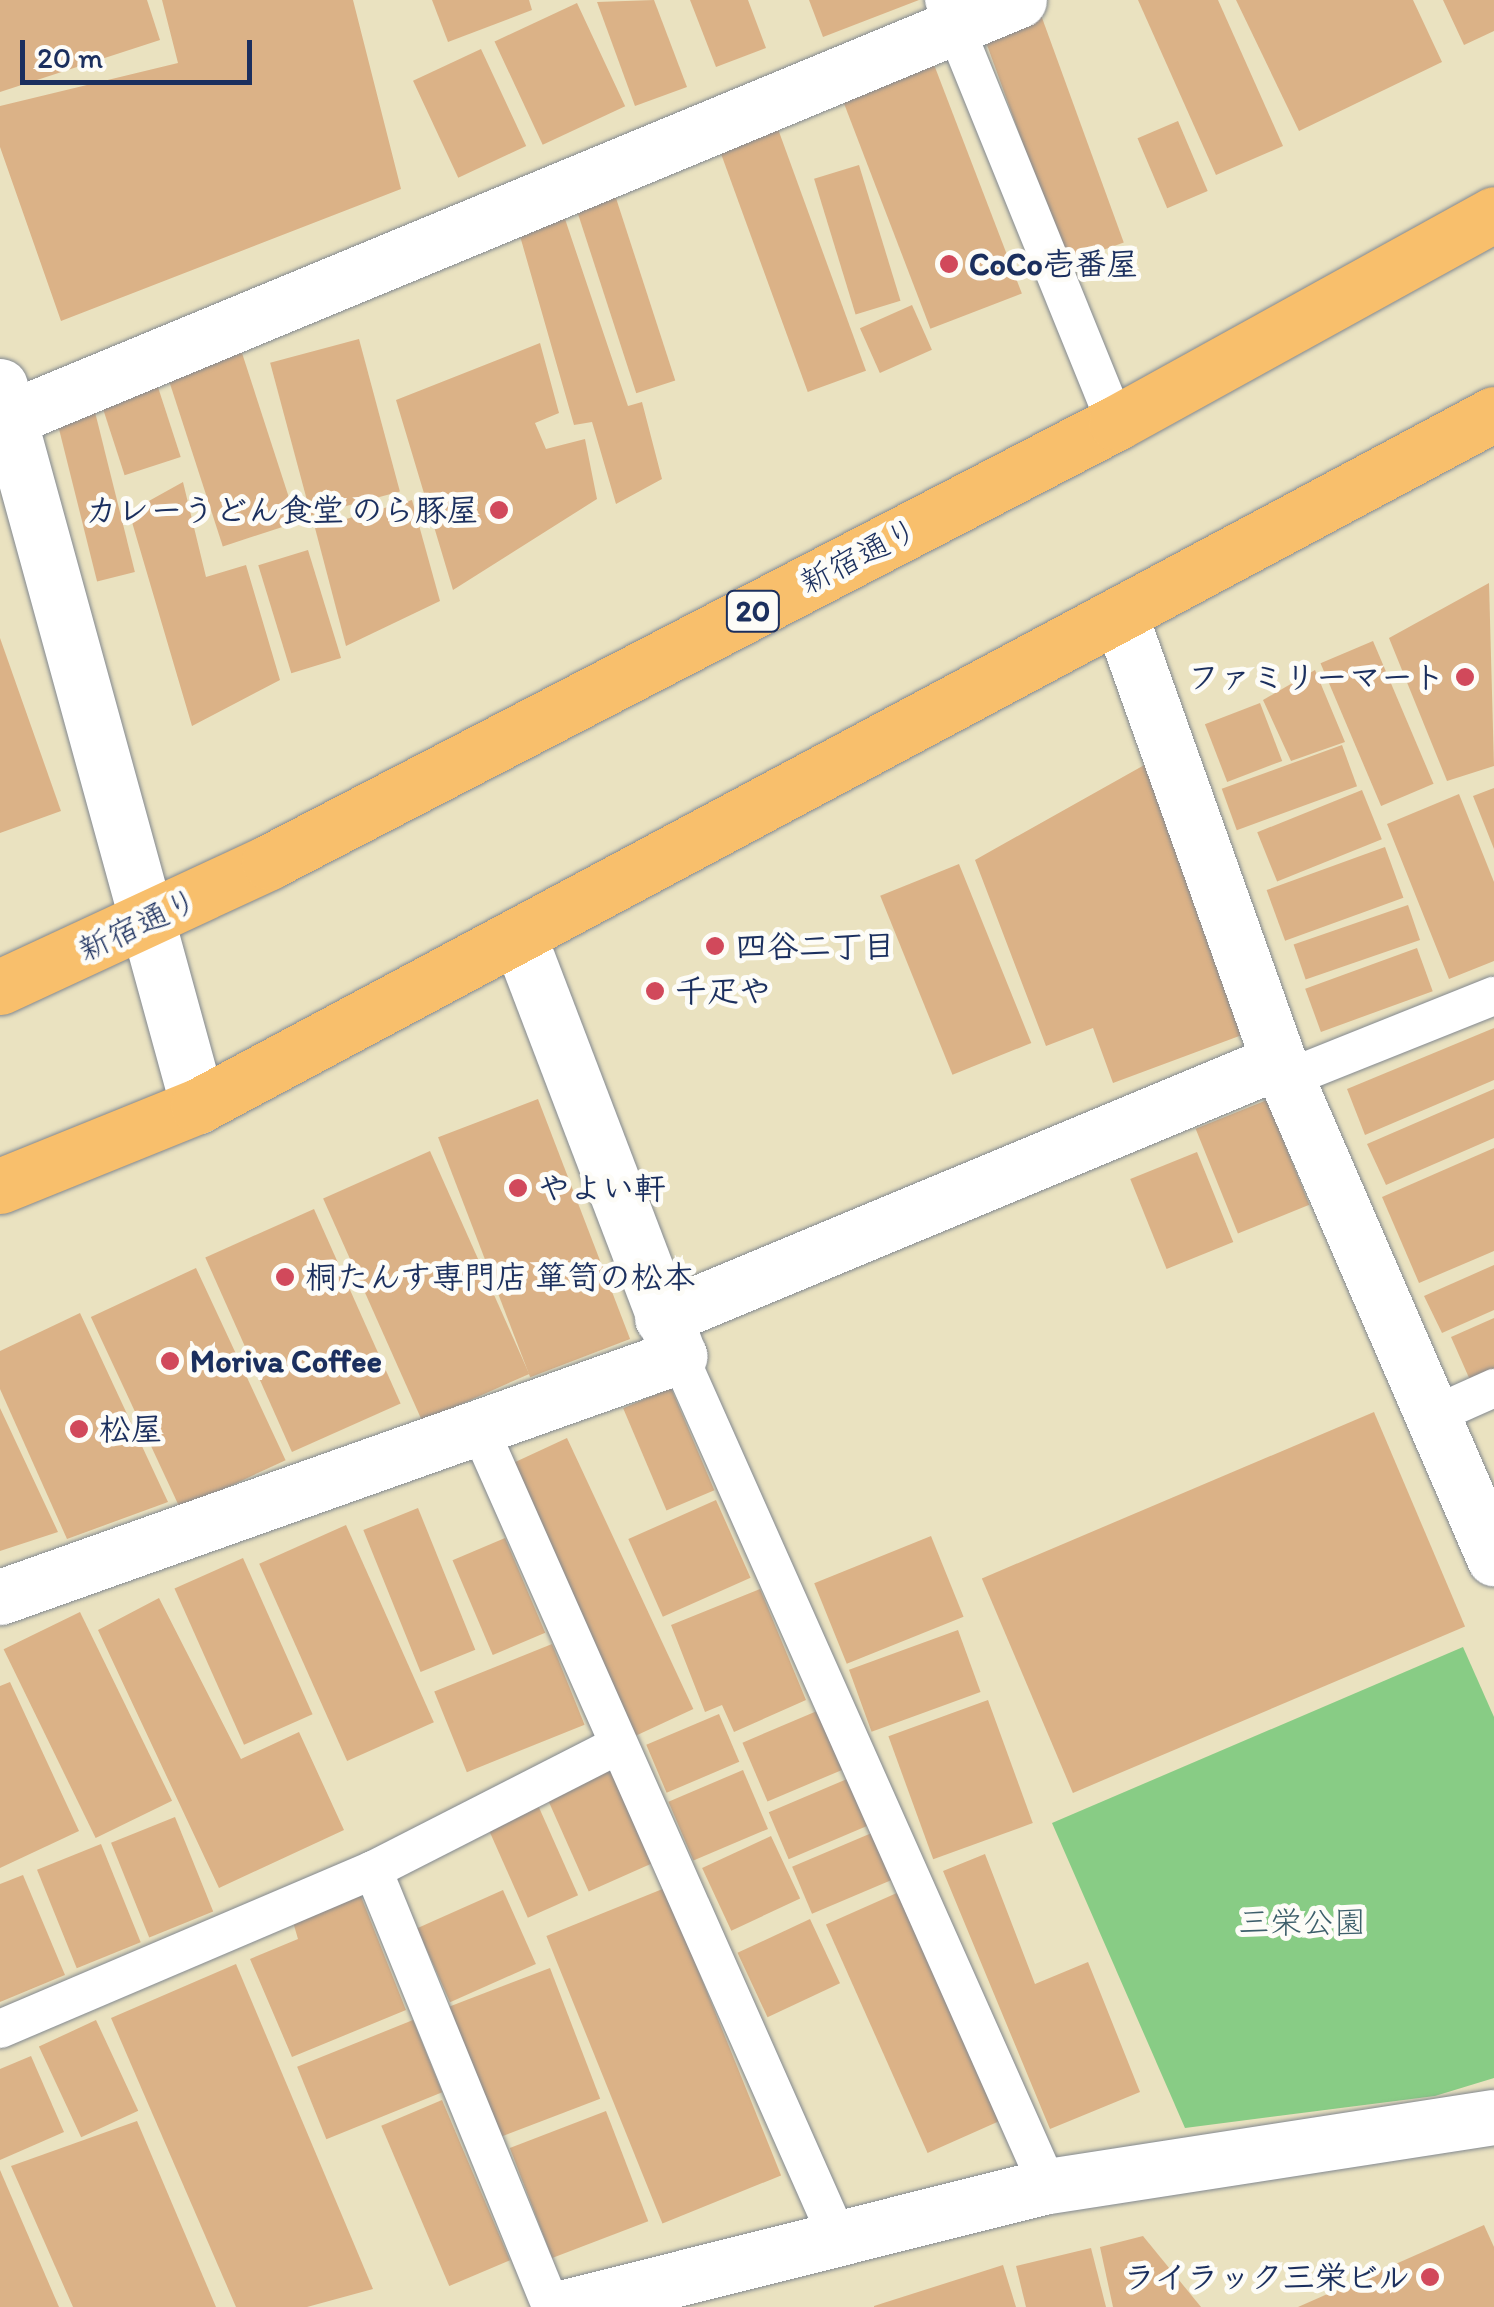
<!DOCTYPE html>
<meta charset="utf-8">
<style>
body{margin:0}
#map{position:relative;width:1494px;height:2307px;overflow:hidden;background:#eae2c0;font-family:Itim,"Klee One",sans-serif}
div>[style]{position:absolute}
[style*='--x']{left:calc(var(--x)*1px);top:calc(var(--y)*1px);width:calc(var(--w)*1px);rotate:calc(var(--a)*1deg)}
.green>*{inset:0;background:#88cc85}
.building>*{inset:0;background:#dbb287;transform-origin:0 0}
.roads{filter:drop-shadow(0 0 2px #82888f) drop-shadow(0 0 2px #82888f)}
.service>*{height:38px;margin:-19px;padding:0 19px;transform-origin:19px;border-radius:19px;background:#fff}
.minor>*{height:55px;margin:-27.5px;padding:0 27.5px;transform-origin:27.5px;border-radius:27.5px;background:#fff}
.trunk>*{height:55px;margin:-27.5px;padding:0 27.5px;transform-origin:27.5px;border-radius:27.5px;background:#f8bf6c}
.dots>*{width:28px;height:28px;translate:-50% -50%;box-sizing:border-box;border:5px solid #fdfcf7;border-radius:50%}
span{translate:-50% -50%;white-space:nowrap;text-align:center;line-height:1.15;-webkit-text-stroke:10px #fdfcf7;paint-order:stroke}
.shield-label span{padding:2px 8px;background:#fdfcf7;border:2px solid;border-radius:8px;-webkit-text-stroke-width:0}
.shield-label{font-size:30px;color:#1b2f5e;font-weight:700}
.poi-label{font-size:32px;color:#1b2f5e;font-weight:700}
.left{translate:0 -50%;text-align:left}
.right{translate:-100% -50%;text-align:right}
.street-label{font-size:32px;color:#1b2f5e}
.park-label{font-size:32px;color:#3c5e6a}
.scale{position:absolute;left:20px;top:40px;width:232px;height:45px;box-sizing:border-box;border:5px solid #1b2f5e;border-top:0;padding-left:12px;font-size:30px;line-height:35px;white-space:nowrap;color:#1b2f5e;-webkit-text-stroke:8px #fdfcf7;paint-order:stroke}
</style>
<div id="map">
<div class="green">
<div style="clip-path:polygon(1463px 1647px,1494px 1717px,1494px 2078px,1435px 2096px,1185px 2128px,1052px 1823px)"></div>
</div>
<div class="building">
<div style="clip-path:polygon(0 0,147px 0,160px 40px,0 92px)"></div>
<div style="clip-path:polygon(162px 0,353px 0,401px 189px,61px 321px,0 147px,0 106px,178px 63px)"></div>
<div style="clip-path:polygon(432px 0,529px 0,532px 10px,448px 42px)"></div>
<div style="clip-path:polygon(654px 0,687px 87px,635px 106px,597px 2px)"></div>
<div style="clip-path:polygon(690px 0,748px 0,766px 48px,716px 67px)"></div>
<div style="clip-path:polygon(809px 0,919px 0,823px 37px)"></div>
<div style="clip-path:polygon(1138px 0,1218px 0,1283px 146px,1216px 175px)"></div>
<div style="clip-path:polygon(1236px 0,1413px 0,1442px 62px,1299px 131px)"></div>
<div style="clip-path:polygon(1443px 0,1494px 0,1494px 31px,1464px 45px)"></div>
<div style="left:577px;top:3px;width:114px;height:91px;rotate:65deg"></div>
<div style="left:1041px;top:15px;width:242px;height:61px;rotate:70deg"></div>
<div style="left:481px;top:49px;width:107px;height:75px;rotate:65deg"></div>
<div style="left:933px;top:62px;width:248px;height:98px;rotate:69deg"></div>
<div style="left:774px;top:118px;width:269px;height:62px;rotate:70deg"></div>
<div style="left:1178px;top:121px;width:76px;height:44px;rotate:67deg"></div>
<div style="left:859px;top:165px;width:142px;height:47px;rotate:73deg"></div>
<div style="left:615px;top:195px;width:195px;height:41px;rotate:72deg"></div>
<div style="clip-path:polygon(563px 213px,628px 406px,642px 402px,662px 479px,616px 504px,592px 422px,574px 425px,518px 229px)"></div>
<div style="left:912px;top:305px;width:49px;height:57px;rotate:66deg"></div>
<div style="left:359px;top:339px;width:158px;height:92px;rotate:75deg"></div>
<div style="clip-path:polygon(540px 343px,559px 413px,535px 423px,546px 449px,585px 439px,597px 499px,453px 590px,396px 400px)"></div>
<div style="left:242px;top:353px;width:178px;height:78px;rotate:72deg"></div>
<div style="left:156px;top:381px;width:80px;height:59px;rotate:72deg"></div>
<div style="left:94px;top:408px;width:169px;height:39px;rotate:76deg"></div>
<div style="clip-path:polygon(183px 482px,206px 577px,246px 565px,280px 680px,192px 726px,129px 512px)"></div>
<div style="clip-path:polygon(412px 500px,440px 601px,346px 646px,315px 528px)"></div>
<div style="left:308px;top:550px;width:113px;height:52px;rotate:73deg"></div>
<div style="clip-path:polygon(1489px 583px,1494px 766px,1447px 781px,1389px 638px)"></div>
<div style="clip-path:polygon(0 638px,61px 811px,0 833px)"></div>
<div style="left:1373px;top:641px;width:155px;height:57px;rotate:67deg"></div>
<div style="clip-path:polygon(1315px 670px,1345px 742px,1291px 761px,1263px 700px)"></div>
<div style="left:1260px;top:703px;width:62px;height:59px;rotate:69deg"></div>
<div style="left:1342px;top:745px;width:44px;height:128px;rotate:70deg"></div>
<div style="clip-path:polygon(1155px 759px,1242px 1035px,1113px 1083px,1093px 1028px,1046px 1046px,975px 860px)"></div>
<div style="clip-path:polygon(1494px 788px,1494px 849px,1473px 796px)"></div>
<div style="left:1362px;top:790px;width:53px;height:113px;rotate:68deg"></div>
<div style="clip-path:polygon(1459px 794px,1494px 882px,1494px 961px,1449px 979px,1387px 824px)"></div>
<div style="left:1385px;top:847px;width:54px;height:126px;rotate:70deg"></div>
<div style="left:959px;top:864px;width:193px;height:85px;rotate:68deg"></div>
<div style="left:1408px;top:905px;width:37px;height:121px;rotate:71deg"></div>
<div style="left:1417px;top:948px;width:46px;height:119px;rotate:70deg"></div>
<div style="clip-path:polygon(1494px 1028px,1494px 1080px,1365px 1135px,1347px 1089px)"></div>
<div style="clip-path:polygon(1494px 1089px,1494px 1138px,1386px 1185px,1367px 1144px)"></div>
<div style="left:538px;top:1099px;width:257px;height:107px;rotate:69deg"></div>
<div style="left:1267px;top:1100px;width:113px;height:77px;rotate:68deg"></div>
<div style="clip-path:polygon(1494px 1148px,1494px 1251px,1419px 1283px,1382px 1197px)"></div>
<div style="left:430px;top:1151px;width:244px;height:117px;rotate:66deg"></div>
<div style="left:1197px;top:1152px;width:97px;height:72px;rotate:68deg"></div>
<div style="left:314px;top:1209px;width:213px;height:119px;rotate:66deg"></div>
<div style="clip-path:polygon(1494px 1265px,1494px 1310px,1442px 1333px,1424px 1296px)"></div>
<div style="left:196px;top:1268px;width:212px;height:116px;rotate:65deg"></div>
<div style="clip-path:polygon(80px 1313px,168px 1502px,67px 1539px,0 1389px,0 1351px)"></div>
<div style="clip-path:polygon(1494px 1318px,1494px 1369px,1470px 1380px,1451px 1337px)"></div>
<div style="left:671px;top:1388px;width:111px;height:52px;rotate:67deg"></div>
<div style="clip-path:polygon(0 1408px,58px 1532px,0 1551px)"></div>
<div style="left:1374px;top:1412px;width:233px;height:426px;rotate:67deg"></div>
<div style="left:567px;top:1438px;width:299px;height:63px;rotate:65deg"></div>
<div style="left:716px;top:1500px;width:85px;height:96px;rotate:66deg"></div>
<div style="left:418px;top:1508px;width:153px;height:59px;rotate:68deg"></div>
<div style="left:346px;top:1525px;width:216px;height:95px;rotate:66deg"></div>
<div style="left:931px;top:1536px;width:87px;height:126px;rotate:68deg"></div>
<div style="left:505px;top:1538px;width:103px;height:57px;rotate:67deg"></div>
<div style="left:243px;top:1558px;width:171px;height:75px;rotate:66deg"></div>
<div style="clip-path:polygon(760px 1589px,806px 1700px,734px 1732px,722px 1705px,705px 1712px,671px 1625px)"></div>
<div style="clip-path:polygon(159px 1598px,241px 1759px,299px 1732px,344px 1830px,219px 1888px,98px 1630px)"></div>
<div style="left:80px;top:1612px;width:210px;height:85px;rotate:64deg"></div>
<div style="left:958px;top:1630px;width:66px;height:116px;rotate:70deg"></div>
<div style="left:552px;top:1644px;width:87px;height:127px;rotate:68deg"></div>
<div style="clip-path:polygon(10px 1682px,79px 1831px,0 1868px,0 1686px)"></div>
<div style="left:988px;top:1700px;width:131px;height:106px;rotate:70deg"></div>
<div style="left:817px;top:1711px;width:64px;height:81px;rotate:67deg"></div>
<div style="left:719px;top:1714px;width:52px;height:79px;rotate:67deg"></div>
<div style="left:613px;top:1769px;width:102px;height:72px;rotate:66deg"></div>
<div style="left:743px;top:1770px;width:64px;height:81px;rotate:67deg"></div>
<div style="left:847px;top:1779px;width:51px;height:85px;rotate:67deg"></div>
<div style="left:537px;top:1803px;width:101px;height:55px;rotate:66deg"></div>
<div style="left:175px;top:1817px;width:102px;height:69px;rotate:68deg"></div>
<div style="left:874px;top:1832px;width:51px;height:89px;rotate:67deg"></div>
<div style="left:771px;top:1836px;width:69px;height:76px;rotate:65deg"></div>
<div style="left:101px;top:1844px;width:106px;height:69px;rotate:68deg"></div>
<div style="clip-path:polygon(985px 1854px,1035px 1984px,1088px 1962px,1140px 2092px,1050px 2129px,943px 1871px)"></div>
<div style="clip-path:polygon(23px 1875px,65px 1975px,0 2002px,0 1884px)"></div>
<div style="left:665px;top:1888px;width:310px;height:128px;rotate:68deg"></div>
<div style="left:503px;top:1890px;width:81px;height:94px;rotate:66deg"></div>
<div style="left:899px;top:1892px;width:250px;height:80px;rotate:66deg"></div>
<div style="clip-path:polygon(360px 1894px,406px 2010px,292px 2057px,250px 1959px,298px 1939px,293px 1922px)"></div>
<div style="left:810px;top:1919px;width:71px;height:80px;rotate:65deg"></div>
<div style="clip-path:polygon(236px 1964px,373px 2289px,307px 2307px,236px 2307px,111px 2018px)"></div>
<div style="left:550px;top:1968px;width:140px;height:111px;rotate:69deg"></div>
<div style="left:96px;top:2020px;width:100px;height:63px;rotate:65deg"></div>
<div style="left:413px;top:2020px;width:78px;height:125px;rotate:68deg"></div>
<div style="clip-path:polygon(31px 2056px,64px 2132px,0 2160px,0 2069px)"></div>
<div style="left:442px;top:2100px;width:174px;height:66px;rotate:67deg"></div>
<div style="left:606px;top:2111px;width:118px;height:103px;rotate:69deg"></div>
<div style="clip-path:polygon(137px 2121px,216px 2307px,73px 2307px,11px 2166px)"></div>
<div style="clip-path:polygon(0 2170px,59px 2307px,0 2307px)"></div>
<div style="clip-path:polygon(1484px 2225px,1494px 2247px,1494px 2307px,1298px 2307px)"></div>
<div style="clip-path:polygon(1143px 2236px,1201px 2307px,1113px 2307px,1100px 2247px)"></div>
<div style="clip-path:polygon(1091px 2248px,1106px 2307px,1026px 2307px,1016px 2266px)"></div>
<div style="clip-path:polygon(1003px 2265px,1016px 2307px,874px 2307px,874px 2306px)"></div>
</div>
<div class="roads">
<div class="service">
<div style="--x:944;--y:0;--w:457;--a:67.9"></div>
<div style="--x:1286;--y:1079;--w:224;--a:-21.8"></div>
<div style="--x:679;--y:1356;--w:908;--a:66.03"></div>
<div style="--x:1436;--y:1414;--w:64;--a:-24.1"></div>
<div style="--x:479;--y:1428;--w:884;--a:66.1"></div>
<div style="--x:373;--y:1870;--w:472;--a:67.8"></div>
<div style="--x:0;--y:2029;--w:405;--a:-23.1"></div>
<div style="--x:373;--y:1870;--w:275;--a:-27"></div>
</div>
<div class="minor">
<div style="--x:0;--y:386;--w:747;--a:74.62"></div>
<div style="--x:10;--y:418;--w:1092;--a:-22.5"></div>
<div style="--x:1121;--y:618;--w:470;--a:70.4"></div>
<div style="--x:1279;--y:1061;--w:542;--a:66.61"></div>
<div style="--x:662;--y:1318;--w:668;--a:-22.61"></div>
<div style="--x:0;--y:1597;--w:721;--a:-19.54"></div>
<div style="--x:679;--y:1356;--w:449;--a:-110.9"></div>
<div style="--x:565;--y:2307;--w:498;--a:-14.1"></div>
<div style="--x:1048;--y:2186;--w:451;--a:-8.8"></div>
</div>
<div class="trunk">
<div style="--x:0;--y:987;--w:297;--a:-24.9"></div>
<div style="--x:269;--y:862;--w:954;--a:-27.4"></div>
<div style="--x:1116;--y:423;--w:432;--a:-28.9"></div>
<div style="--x:0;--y:1186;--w:214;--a:-22"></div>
<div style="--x:198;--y:1106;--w:1469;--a:-28.1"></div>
</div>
</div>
<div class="dots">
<div style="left:949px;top:264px;background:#d1495b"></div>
<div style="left:499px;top:510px;background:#d1495b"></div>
<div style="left:1465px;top:677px;background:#d1495b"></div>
<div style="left:715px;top:946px;background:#d1495b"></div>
<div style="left:655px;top:991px;background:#d1495b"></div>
<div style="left:518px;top:1188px;background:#d1495b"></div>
<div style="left:285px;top:1277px;background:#d1495b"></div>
<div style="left:170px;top:1361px;background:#d1495b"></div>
<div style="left:79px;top:1429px;background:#d1495b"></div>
<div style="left:1430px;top:2277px;background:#d1495b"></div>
</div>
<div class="shield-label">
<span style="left:753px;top:611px">20</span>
</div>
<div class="poi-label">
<span class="left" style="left:969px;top:264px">CoCo壱番屋</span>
<span class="right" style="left:479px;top:510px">カレーうどん食堂 のら豚屋</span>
<span class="right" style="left:1445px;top:677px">ファミリーマート</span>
<span class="left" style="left:735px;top:946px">四谷二丁目</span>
<span class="left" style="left:675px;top:991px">千疋や</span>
<span class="left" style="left:538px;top:1188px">やよい軒</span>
<span class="left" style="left:305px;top:1277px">桐たんす専門店 箪笥の松本</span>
<span class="left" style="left:190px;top:1361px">Moriva Coffee</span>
<span class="left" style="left:99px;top:1429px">松屋</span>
<span class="right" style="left:1410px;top:2277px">ライラック三栄ビル</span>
</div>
<div class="street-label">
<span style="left:859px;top:556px;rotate:-27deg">新宿通り</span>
<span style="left:138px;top:925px;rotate:-25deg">新宿通り</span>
</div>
<div class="park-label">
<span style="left:1302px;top:1922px">三栄公園</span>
</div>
<div class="scale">20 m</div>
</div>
